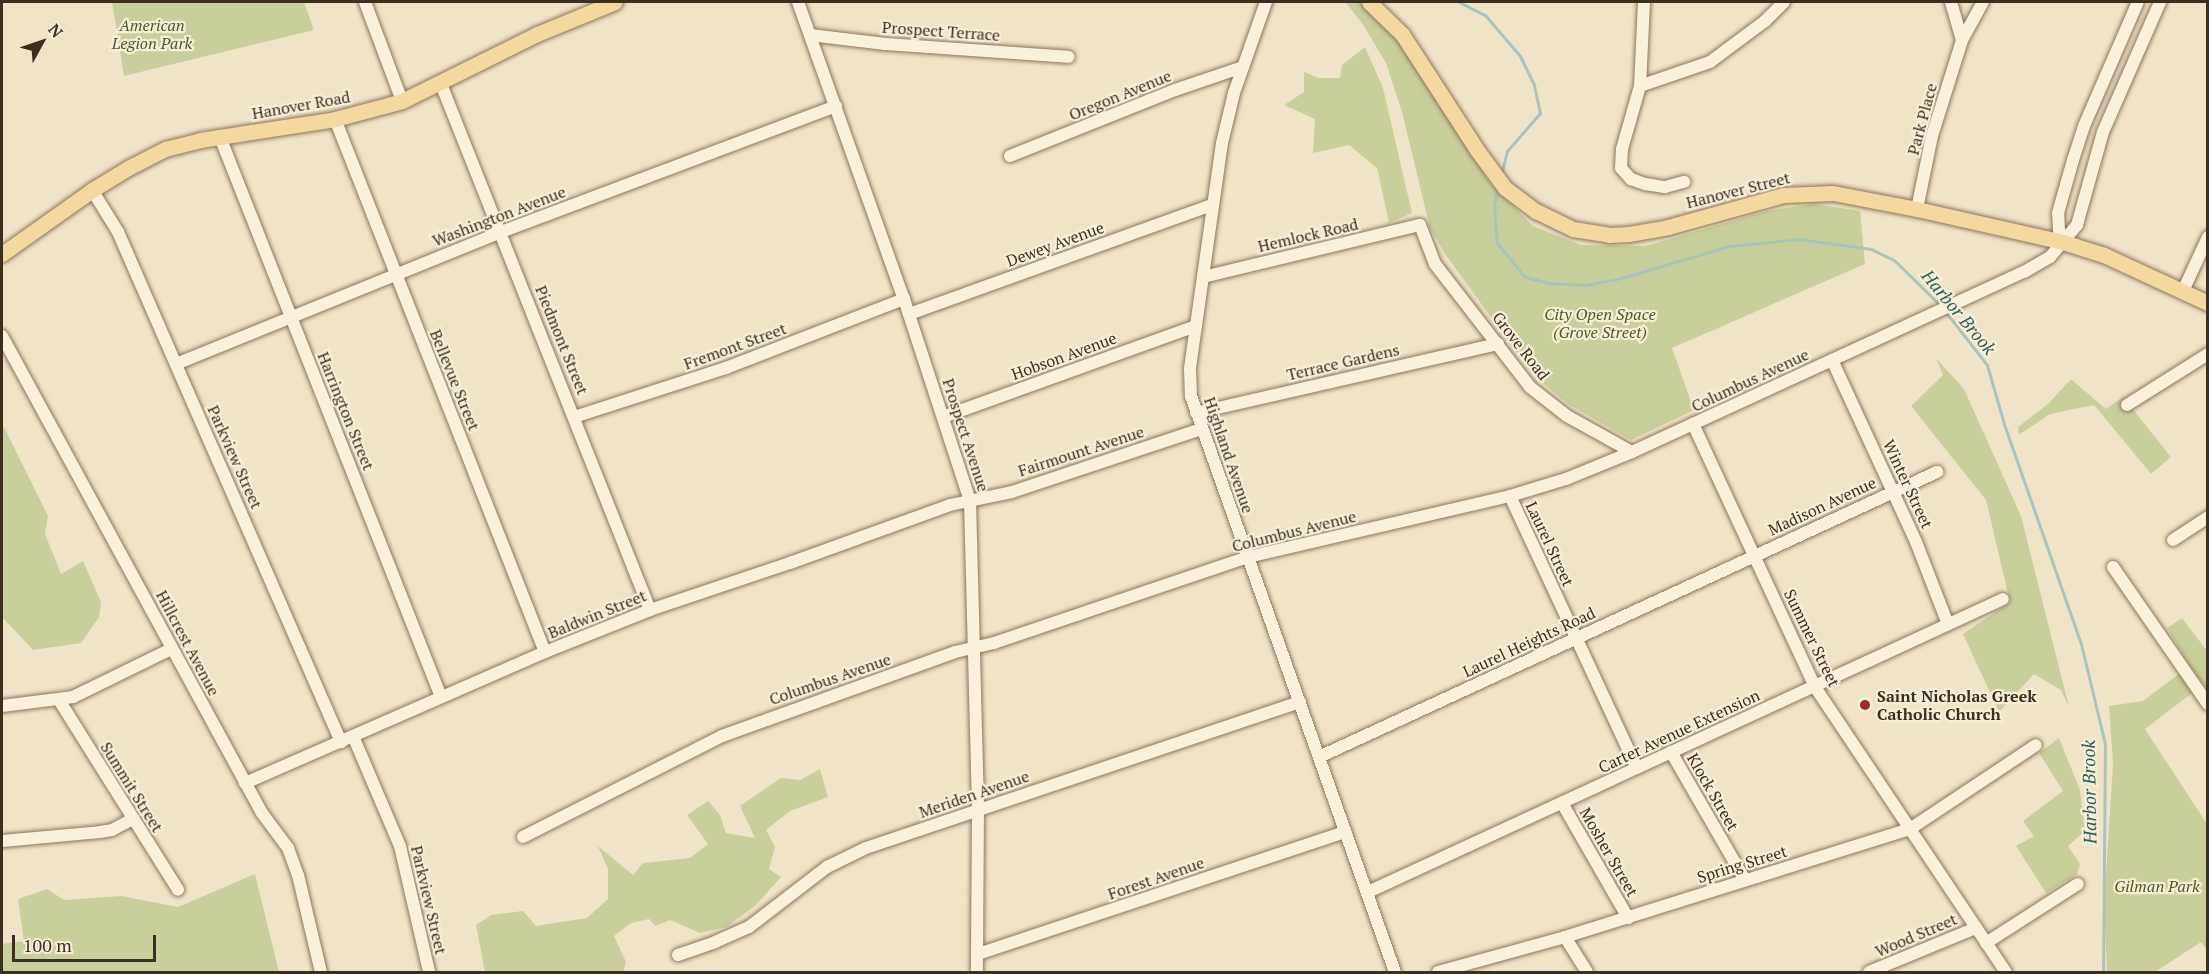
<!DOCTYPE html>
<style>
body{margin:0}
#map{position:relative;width:2209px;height:974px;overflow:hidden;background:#f0e4c8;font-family:"PT Serif",serif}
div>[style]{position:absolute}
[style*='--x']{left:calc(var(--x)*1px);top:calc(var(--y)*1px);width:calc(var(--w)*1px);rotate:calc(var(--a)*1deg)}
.green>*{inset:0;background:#c9cf9b}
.stream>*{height:3px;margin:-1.5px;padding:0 1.5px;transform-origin:1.5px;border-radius:1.5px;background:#a9c4bc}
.roads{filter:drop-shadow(0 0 2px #8d765c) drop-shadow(0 0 2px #8d765c)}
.minor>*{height:12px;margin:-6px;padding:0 6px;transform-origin:6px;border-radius:6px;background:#faf1dc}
.major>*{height:15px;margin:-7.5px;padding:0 7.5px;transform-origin:7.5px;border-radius:7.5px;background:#f3d9a0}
.dots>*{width:16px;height:16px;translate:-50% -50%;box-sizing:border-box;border:3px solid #f7eed8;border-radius:50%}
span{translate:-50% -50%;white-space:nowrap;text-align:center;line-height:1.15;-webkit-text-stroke:4.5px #f7eed8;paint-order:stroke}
.park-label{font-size:16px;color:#4d5a26;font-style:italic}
.street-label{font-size:16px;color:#3d2e20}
.poi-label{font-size:16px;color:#3d2e20;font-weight:700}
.left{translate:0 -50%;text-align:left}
.water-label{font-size:18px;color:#2f5d5a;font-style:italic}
.frame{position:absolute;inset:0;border:3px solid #3d2e20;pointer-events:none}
.north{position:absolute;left:12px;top:12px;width:60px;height:60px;-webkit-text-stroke:4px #f7eed8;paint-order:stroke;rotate:50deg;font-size:16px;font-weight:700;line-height:24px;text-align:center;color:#3d2e20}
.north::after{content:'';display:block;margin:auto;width:21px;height:27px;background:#3d2e20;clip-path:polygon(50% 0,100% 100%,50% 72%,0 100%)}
.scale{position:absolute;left:12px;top:935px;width:144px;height:27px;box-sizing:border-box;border:3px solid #3d2e20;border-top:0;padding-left:8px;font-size:18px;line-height:21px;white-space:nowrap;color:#3d2e20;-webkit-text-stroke:4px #f7eed8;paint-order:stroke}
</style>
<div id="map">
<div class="green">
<div style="clip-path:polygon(112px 2px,304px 2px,314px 30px,124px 76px)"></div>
<div style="clip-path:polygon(1345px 2px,1362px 2px,1398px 35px,1490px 183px,1533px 226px,1581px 245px,1646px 246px,1767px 211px,1814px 204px,1860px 211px,1865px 264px,1672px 348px,1694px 410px,1631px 440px,1568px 404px,1543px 383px,1515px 350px,1445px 254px,1430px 228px,1402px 112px,1386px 63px,1362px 23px)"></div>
<div style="clip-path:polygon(1365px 47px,1383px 88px,1412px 213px,1389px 223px,1377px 168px,1349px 145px,1313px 153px,1315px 119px,1284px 105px,1304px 92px,1304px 72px,1319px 78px,1340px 78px,1342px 65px)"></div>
<div style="clip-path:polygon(1936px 358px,1964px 389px,2021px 516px,2069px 707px,2061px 690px,2034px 674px,1999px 712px,1963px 634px,2010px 602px,1986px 500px,1911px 406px,1943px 375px)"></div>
<div style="clip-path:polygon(2071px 379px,2106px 409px,2123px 397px,2171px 457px,2151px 474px,2094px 405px,2050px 414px,2019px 435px,2018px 427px,2048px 404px)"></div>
<div style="clip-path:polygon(2px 426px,5px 429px,48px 516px,45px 534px,61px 574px,83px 561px,101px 602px,99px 617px,81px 643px,33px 650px,2px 617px)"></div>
<div style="clip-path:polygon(2182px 618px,2207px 651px,2207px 689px,2190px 666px,2167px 628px)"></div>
<div style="clip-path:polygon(2180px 673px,2192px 693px,2145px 729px,2207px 824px,2207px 951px,2201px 942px,2155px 972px,2107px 972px,2104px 905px,2113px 764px,2109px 706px,2143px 701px)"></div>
<div style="clip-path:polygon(2059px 738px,2080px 790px,2085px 831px,2068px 846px,2080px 864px,2077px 874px,2046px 893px,2016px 846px,2034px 836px,2023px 821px,2063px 791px,2039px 753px)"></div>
<div style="clip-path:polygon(820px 769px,828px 797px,790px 811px,766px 830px,775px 847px,769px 869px,781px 877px,755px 906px,726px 927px,700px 933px,670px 920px,655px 926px,649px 919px,631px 923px,614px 936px,626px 962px,623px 972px,485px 972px,476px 925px,491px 915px,523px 911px,536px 926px,587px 918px,608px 899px,608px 869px,598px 846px,633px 875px,643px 863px,690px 858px,708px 844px,687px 815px,708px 801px,720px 815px,726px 833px,755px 838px,740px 806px,781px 778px,800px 780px)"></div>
<div style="clip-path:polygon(255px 874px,279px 972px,2px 972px,2px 944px,24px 941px,18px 899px,47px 889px,64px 900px,121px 896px,178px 907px)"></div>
</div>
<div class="stream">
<div style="--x:1459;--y:2;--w:29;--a:27"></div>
<div style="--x:1485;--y:15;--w:54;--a:49.5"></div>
<div style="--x:1520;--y:56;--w:32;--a:64"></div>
<div style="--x:1534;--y:85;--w:29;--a:78"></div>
<div style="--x:1540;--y:113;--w:50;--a:131"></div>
<div style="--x:1507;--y:151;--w:25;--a:104"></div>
<div style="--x:1498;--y:187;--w:17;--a:103"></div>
<div style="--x:1494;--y:204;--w:39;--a:86"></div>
<div style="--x:1497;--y:243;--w:44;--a:50.5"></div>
<div style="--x:1525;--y:277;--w:25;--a:14"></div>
<div style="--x:1549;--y:283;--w:37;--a:3"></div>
<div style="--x:1586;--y:285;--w:36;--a:-11"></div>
<div style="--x:1621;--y:278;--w:114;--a:-16.4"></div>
<div style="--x:1730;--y:246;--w:69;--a:-5.8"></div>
<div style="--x:1799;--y:239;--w:73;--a:7.9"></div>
<div style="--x:1871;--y:249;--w:25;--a:26"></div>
<div style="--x:1894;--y:260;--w:66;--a:44.4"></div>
<div style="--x:1945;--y:311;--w:68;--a:52.1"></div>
<div style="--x:1987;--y:365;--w:61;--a:73.9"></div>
<div style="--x:2004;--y:424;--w:233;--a:70.7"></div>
<div style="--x:2081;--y:644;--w:103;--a:76.5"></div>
<div style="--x:2105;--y:744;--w:228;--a:90.5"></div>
</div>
<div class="roads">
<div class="minor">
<div style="--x:365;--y:2;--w:106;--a:69.5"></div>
<div style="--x:798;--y:2;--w:315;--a:70.4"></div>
<div style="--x:904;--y:299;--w:213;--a:71.9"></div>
<div style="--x:970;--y:501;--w:310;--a:88.5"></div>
<div style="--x:978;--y:811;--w:161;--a:90.4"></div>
<div style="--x:1266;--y:2;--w:96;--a:109.4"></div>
<div style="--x:1234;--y:93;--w:51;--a:103.5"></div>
<div style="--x:1222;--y:143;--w:228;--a:98.1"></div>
<div style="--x:1190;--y:369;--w:27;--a:88"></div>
<div style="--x:1191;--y:396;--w:611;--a:70.5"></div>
<div style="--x:1644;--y:2;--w:84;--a:92.7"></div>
<div style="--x:1640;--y:86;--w:66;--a:105.9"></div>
<div style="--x:1622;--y:149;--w:19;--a:93"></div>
<div style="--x:1621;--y:168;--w:15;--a:48"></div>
<div style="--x:1631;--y:179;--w:15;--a:20"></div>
<div style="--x:1645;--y:184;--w:20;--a:9"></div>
<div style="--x:1665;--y:187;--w:20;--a:-15"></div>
<div style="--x:1951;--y:2;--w:40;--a:74"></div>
<div style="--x:810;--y:35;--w:76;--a:6.8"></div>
<div style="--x:885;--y:44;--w:184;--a:4"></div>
<div style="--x:441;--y:84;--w:566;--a:68.33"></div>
<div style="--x:1640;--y:86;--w:74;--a:-18.9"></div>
<div style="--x:1710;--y:62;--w:69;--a:-36.7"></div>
<div style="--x:1765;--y:21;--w:27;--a:-45"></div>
<div style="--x:335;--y:119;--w:573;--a:68.5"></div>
<div style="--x:220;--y:137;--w:602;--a:68.46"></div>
<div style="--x:1010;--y:156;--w:178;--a:-21.8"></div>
<div style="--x:1175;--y:90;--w:72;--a:-18.7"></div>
<div style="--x:92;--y:190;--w:49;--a:58.2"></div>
<div style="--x:118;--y:232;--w:557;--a:66.38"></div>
<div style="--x:1917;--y:209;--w:75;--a:-78.4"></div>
<div style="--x:1932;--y:136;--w:101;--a:-72.6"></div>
<div style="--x:1962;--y:40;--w:43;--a:-61.1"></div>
<div style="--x:2063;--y:242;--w:13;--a:-108"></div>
<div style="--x:2059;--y:230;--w:17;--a:-93"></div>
<div style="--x:2058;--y:213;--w:55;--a:-74.2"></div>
<div style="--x:2073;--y:160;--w:36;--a:-72"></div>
<div style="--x:2084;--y:126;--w:135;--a:-66.5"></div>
<div style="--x:1203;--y:277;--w:223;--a:-13.5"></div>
<div style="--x:1420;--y:225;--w:42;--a:69"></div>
<div style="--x:1435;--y:264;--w:155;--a:52.3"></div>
<div style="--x:1530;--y:387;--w:47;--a:38.1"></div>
<div style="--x:1567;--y:416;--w:74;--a:29"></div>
<div style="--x:2183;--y:291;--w:60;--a:-65.2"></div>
<div style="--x:909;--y:314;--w:322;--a:-19.8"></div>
<div style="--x:2;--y:336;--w:543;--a:61.41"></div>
<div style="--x:262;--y:813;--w:44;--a:53.4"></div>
<div style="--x:288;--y:848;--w:29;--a:70"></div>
<div style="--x:298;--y:875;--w:100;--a:76.7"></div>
<div style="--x:1832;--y:360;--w:200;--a:65.2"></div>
<div style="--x:1916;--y:542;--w:88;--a:68.7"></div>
<div style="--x:176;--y:364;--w:351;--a:-22.1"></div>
<div style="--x:501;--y:232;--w:358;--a:-20.6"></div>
<div style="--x:2127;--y:405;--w:96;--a:-32.2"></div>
<div style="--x:1196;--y:413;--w:310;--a:-12.9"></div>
<div style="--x:574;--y:417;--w:160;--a:-17.9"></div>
<div style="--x:726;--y:368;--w:191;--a:-21.2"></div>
<div style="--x:943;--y:417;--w:269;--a:-19.8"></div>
<div style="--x:1693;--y:424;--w:290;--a:65.1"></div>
<div style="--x:1815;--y:687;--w:343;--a:56.2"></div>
<div style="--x:1510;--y:496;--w:300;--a:65"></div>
<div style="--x:2173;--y:540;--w:42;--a:-33.3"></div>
<div style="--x:2113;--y:567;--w:167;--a:55.3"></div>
<div style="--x:59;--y:700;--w:224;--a:57.9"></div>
<div style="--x:2;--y:706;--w:72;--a:-7.2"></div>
<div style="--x:73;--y:697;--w:109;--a:-26.1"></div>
<div style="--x:353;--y:736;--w:120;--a:66.9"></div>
<div style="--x:400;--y:846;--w:129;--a:77"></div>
<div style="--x:1671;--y:752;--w:148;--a:60"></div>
<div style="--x:1319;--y:757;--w:681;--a:-24.76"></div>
<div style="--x:245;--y:783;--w:327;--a:-23.6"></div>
<div style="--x:545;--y:652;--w:113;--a:-21.8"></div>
<div style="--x:650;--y:610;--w:148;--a:-18.6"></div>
<div style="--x:790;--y:563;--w:170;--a:-19.9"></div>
<div style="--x:950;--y:505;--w:63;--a:-11.8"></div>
<div style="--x:1012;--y:492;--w:199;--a:-18.4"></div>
<div style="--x:1562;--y:803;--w:133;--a:60.1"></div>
<div style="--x:523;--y:837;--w:223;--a:-26.9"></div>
<div style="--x:722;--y:736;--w:248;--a:-19.8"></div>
<div style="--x:955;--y:652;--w:40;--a:-13"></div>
<div style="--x:994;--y:643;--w:268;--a:-18.7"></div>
<div style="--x:1248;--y:557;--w:269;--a:-13.1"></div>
<div style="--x:1510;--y:496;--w:59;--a:-16.9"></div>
<div style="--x:1566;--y:479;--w:71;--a:-22.2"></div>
<div style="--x:1632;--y:452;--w:431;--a:-24.7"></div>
<div style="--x:2024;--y:272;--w:30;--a:-30"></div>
<div style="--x:2050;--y:257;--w:42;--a:-49.8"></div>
<div style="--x:2077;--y:225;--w:97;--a:-74.4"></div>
<div style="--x:2103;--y:132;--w:142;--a:-66.3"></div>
<div style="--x:2;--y:841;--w:98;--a:-5.2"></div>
<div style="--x:100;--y:832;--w:12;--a:-9"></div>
<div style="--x:112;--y:830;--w:24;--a:-28"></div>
<div style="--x:1368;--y:892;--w:699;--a:-24.77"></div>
<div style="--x:1565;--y:937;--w:41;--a:57.8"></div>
<div style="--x:1986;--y:943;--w:109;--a:-32.7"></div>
<div style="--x:978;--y:954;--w:387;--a:-18.4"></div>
<div style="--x:678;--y:955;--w:39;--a:-19"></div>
<div style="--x:715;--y:942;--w:37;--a:-24"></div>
<div style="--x:749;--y:927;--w:98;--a:-37.6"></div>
<div style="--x:827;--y:867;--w:43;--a:-26"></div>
<div style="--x:866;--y:848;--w:458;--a:-18.6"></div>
<div style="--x:1438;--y:972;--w:132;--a:-15.4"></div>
<div style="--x:1565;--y:937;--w:362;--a:-17.4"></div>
<div style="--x:1910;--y:829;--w:151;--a:-33.7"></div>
<div style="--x:1869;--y:972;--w:116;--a:-22.4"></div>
</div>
<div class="major">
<div style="--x:1369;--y:2;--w:46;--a:44.1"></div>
<div style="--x:1402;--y:34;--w:138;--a:57.1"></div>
<div style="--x:1477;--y:150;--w:47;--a:53.6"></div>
<div style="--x:1505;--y:188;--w:39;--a:37"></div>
<div style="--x:1536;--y:211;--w:41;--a:25.9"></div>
<div style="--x:1573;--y:229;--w:36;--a:9"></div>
<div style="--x:1609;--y:235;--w:20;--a:-3"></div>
<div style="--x:1629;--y:234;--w:40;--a:-10"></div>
<div style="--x:1668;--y:227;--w:119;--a:-15.5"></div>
<div style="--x:1783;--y:195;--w:50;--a:-2.3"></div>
<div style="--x:1833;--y:193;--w:86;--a:10.8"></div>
<div style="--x:1917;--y:209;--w:150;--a:12.7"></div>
<div style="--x:2063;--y:242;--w:43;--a:17.6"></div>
<div style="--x:2104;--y:255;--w:115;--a:24.8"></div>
<div style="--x:2;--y:254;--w:110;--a:-35.4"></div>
<div style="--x:92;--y:190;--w:42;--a:-31.4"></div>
<div style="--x:128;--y:168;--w:42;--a:-27.2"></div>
<div style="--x:165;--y:149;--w:36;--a:-14"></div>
<div style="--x:200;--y:140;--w:137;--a:-8.8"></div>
<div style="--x:335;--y:119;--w:69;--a:-15"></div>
<div style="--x:402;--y:101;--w:151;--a:-26.4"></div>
<div style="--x:537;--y:34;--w:84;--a:-22.3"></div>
</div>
</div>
<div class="dots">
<div style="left:1865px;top:705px;background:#9e2a2b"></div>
</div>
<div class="park-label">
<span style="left:152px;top:34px">American<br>Legion Park</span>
<span style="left:1600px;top:323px">City Open Space<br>(Grove Street)</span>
<span style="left:2157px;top:886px">Gilman Park</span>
</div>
<div class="street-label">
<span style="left:941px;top:31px;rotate:4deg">Prospect Terrace</span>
<span style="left:1120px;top:95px;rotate:-22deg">Oregon Avenue</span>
<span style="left:301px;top:105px;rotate:-10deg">Hanover Road</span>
<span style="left:1922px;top:119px;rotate:-75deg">Park Place</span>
<span style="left:1738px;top:190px;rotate:-14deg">Hanover Street</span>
<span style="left:499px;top:216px;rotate:-21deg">Washington Avenue</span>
<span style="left:1308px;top:235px;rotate:-13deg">Hemlock Road</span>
<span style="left:1055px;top:244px;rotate:-20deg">Dewey Avenue</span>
<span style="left:562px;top:340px;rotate:68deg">Piedmont Street</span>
<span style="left:735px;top:346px;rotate:-20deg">Fremont Street</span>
<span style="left:1521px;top:346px;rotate:52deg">Grove Road</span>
<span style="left:1064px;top:356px;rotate:-20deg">Hobson Avenue</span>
<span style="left:1343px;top:362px;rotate:-13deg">Terrace Gardens</span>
<span style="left:455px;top:380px;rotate:68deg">Bellevue Street</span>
<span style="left:1750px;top:380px;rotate:-25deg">Columbus Avenue</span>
<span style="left:346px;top:411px;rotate:68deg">Harrington Street</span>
<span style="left:966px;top:435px;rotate:72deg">Prospect Avenue</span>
<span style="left:1081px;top:451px;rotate:-18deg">Fairmount Avenue</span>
<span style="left:1229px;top:455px;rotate:71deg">Highland Avenue</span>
<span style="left:235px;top:457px;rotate:66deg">Parkview Street</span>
<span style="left:1908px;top:484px;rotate:65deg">Winter Street</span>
<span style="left:1822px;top:506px;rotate:-25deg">Madison Avenue</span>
<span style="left:1294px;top:531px;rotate:-14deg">Columbus Avenue</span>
<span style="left:1550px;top:544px;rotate:65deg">Laurel Street</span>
<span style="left:597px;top:614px;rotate:-22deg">Baldwin Street</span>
<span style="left:1812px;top:638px;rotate:64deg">Summer Street</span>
<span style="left:1529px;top:642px;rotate:-25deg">Laurel Heights Road</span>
<span style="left:188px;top:643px;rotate:62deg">Hillcrest Avenue</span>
<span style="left:830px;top:679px;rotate:-19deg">Columbus Avenue</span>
<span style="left:1679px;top:731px;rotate:-25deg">Carter Avenue Extension</span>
<span style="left:132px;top:787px;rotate:58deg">Summit Street</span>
<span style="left:1713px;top:792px;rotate:60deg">Klock Street</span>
<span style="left:974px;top:794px;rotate:-19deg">Meriden Avenue</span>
<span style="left:1609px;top:852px;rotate:60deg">Mosher Street</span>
<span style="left:1742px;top:864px;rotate:-17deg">Spring Street</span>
<span style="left:1156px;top:878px;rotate:-19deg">Forest Avenue</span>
<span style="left:429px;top:900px;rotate:77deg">Parkview Street</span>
<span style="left:1916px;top:935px;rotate:-23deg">Wood Street</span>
</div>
<div class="poi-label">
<span class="left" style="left:1877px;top:705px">Saint Nicholas Greek<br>Catholic Church</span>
</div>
<div class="water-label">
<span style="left:1959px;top:312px;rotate:50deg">Harbor Brook</span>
<span style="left:2089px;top:792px;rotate:-91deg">Harbor Brook</span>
</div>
<div class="frame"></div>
<div class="north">N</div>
<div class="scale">100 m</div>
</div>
